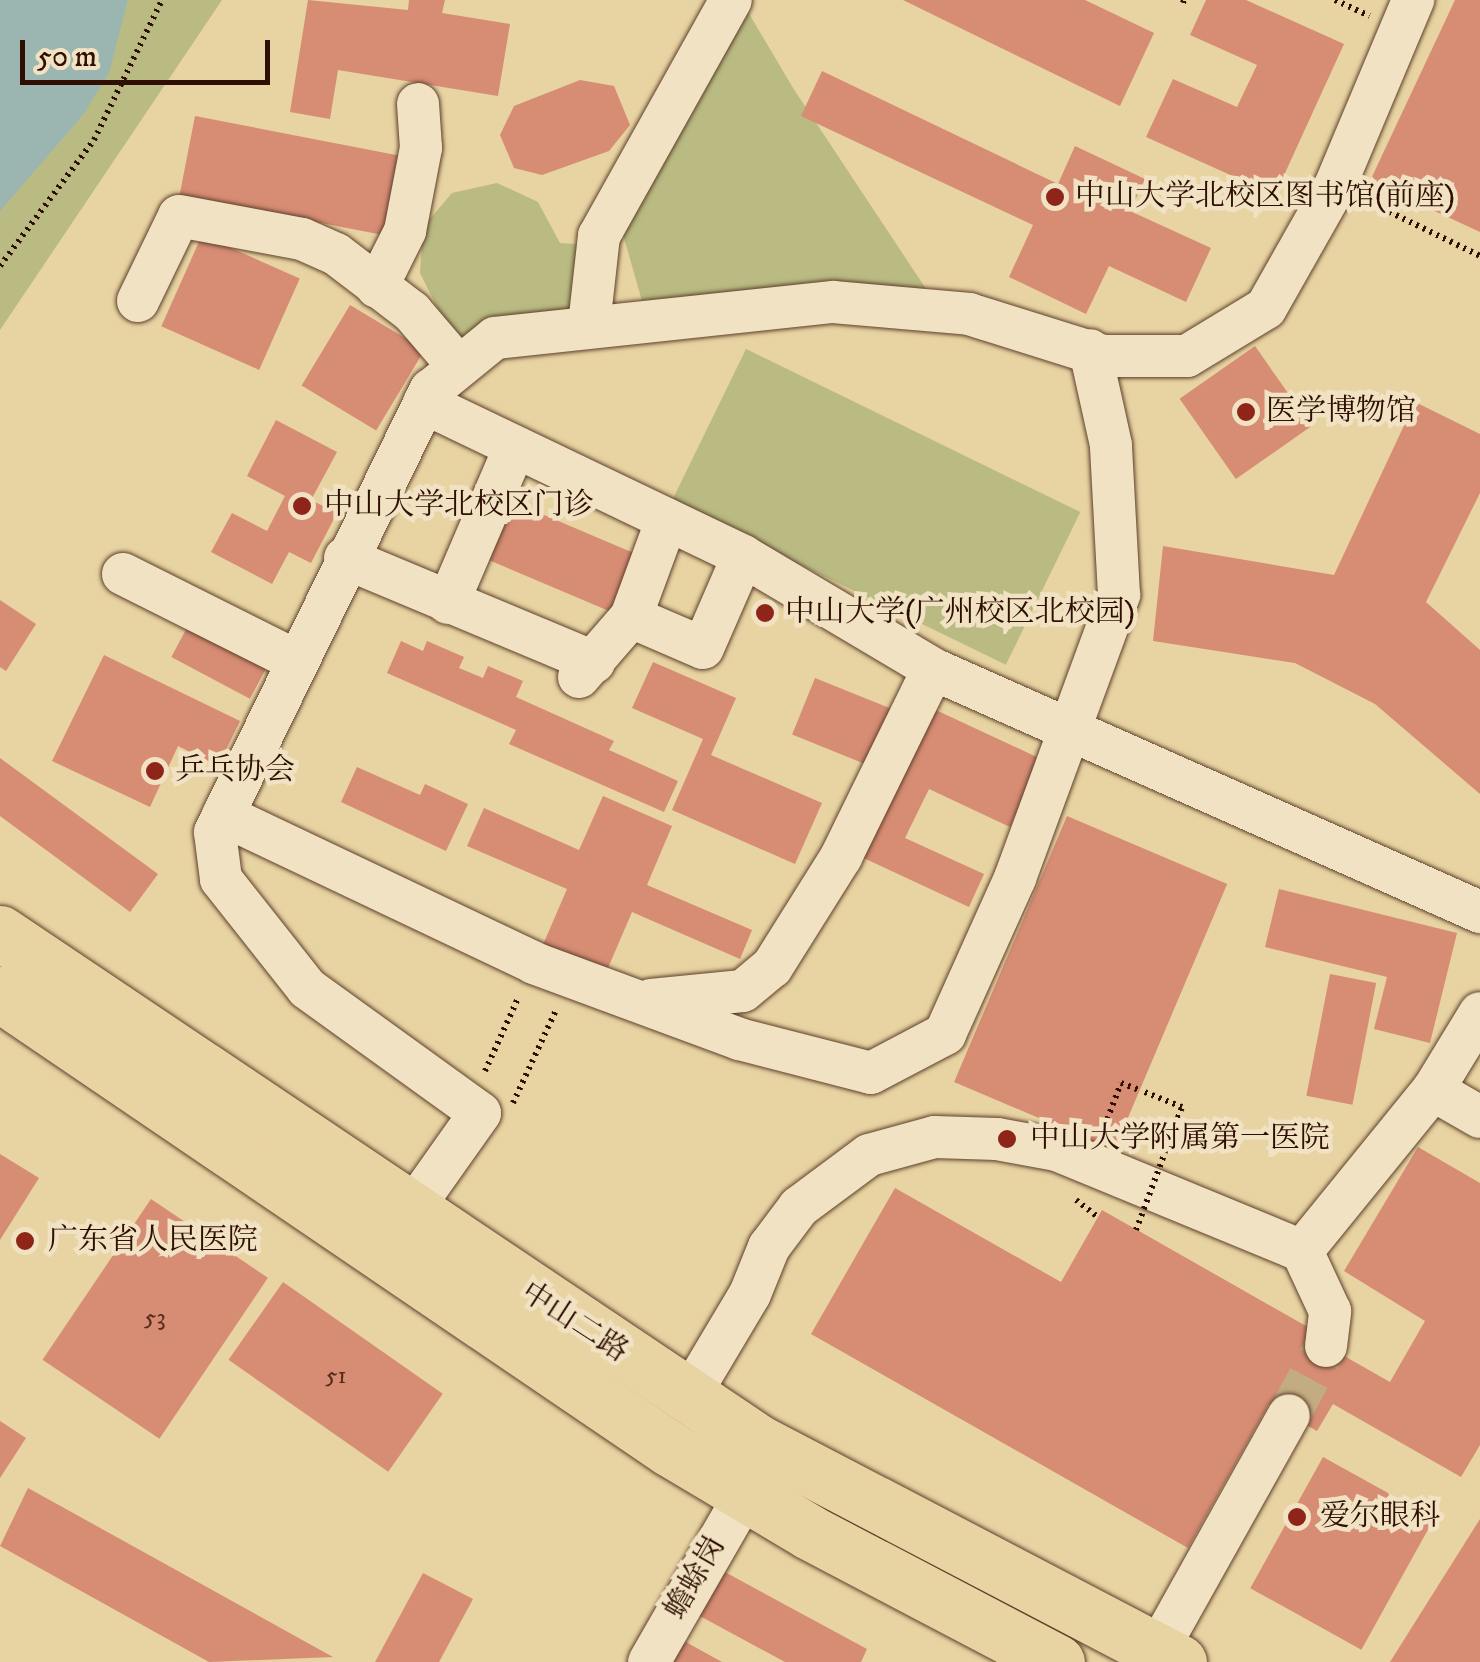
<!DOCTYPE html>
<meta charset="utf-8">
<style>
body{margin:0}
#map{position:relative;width:1480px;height:1662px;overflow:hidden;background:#e8d3a2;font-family:"IM FELL DW Pica","Noto Serif SC",serif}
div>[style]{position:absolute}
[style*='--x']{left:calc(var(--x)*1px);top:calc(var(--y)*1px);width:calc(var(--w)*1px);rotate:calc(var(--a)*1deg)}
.green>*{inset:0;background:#b9bb83;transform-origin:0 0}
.water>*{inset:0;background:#9bb6b0}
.building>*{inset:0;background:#d78c74;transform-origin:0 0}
.minor-tunnel>*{height:42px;margin-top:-21px;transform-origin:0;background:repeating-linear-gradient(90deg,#c3ac82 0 42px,transparent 0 63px)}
.path>*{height:6px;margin-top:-3px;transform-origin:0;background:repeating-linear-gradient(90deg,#300f03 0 2.5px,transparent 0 7.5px)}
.roads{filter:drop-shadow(0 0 2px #5e402b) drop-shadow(0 0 2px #5e402b)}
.minor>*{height:42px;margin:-21px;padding:0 21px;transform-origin:21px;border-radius:21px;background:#f0e2c3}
.major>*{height:55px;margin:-27.5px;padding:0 27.5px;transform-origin:27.5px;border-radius:27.5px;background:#e8d3a2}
.path-bridge>*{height:6px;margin-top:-3px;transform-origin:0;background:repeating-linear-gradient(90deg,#300f03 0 2.5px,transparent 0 7.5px)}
.dots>*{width:28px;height:28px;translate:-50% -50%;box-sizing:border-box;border:5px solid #f0e2c3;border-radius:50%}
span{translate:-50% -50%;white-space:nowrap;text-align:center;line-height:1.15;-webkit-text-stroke:9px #f0e2c3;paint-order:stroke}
.number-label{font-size:25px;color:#5a2e1f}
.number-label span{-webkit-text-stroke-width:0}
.poi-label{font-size:30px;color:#300f03}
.left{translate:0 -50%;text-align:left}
.street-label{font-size:30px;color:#300f03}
.scale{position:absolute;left:20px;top:40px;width:250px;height:45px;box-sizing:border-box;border:5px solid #300f03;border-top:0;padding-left:12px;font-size:30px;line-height:35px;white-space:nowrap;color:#300f03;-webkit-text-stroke:8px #f0e2c3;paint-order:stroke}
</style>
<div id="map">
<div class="green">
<div style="clip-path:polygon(0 0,222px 0,0 330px)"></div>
<div style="clip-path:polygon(741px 0,793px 88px,936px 304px,644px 308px,618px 217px)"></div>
<div style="clip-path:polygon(497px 183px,538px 202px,560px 243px,588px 245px,579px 316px,455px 343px,420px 273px,423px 227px,452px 193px)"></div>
<div style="left:746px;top:349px;width:372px;height:170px;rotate:26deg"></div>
</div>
<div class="water">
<div style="clip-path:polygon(0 0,128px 0,109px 73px,83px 115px,0 211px)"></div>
</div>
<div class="building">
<div style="clip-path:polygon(308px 0,408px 10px,409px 0,445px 0,442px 13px,510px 24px,498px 96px,338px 70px,330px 119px,290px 112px)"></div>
<div style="clip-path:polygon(903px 0,1085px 0,1154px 33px,1120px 106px)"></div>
<div style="clip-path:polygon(1206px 0,1246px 0,1344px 44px,1275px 195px,1146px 137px,1173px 79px,1237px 107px,1257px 65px,1190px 35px)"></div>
<div style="clip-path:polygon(1455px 0,1480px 0,1480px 232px,1370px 181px)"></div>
<div style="clip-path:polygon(822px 71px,1058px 184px,1075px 146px,1145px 179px,1130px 211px,1211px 248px,1186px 302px,1109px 266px,1086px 314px,1009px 277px,1033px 225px,801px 116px)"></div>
<div style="clip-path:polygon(580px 80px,614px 86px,630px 125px,609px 151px,542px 175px,514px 168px,500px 135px,514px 106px)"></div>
<div style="left:195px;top:116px;width:210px;height:81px;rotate:11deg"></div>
<div style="left:202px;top:235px;width:107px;height:100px;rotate:24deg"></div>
<div style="left:350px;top:305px;width:87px;height:94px;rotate:31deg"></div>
<div style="left:1255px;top:346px;width:98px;height:92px;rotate:55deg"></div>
<div style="clip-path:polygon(1415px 402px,1480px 434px,1480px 493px,1426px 602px,1480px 650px,1480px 794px,1375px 704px,1295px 663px,1153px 641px,1163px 546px,1334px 575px)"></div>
<div style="clip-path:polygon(276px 420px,337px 452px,311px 500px,337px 513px,311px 563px,289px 552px,272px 584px,211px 552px,232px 513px,267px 531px,285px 496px,247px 476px)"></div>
<div style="left:504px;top:498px;width:155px;height:63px;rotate:23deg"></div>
<div style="clip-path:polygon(0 600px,36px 624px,6px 671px,0 667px)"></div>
<div style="left:191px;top:620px;width:89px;height:42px;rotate:28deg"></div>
<div style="clip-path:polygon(401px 641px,423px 651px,427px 641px,464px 657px,459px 668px,483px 678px,488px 666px,523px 681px,516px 697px,614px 741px,609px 750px,678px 781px,664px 812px,509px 744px,516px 730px,387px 673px)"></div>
<div style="clip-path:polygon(104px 655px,240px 721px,218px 766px,178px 746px,150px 807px,52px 761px)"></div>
<div style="clip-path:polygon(653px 662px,736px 698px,711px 755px,822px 803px,795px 864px,672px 810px,703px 739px,632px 708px)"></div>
<div style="left:815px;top:678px;width:89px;height:61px;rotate:22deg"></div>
<div style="clip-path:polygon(925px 705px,1041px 759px,1010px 827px,929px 789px,905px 838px,984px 874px,969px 907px,855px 854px)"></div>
<div style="clip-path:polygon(0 758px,158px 874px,130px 912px,0 816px)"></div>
<div style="clip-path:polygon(357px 767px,420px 795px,425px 784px,468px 804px,446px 851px,341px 802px)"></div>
<div style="clip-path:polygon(603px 796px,672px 826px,647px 885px,752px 930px,740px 959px,632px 912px,605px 975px,542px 947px,567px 889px,467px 846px,484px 808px,579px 850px)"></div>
<div style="left:1067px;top:816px;width:174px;height:289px;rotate:23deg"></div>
<div style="clip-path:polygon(1279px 889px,1457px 933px,1430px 1043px,1374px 1029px,1387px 977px,1265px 947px)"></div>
<div style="left:1330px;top:974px;width:47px;height:124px;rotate:11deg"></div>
<div style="clip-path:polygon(1418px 1147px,1480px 1183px,1480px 1445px,1461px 1477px,1333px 1404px,1317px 1431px,1269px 1404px,1188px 1548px,811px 1334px,895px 1188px,1061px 1282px,1102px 1210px,1313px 1330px,1309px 1336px,1390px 1382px,1425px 1321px,1344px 1271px)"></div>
<div style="clip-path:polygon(0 1154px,39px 1178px,0 1240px)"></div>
<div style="left:151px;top:1199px;width:141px;height:194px;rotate:34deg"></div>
<div style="left:283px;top:1282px;width:195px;height:95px;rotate:35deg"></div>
<div style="clip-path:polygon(0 1421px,26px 1438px,0 1478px)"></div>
<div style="left:1323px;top:1457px;width:127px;height:150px;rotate:29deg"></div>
<div style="clip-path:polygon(28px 1488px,333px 1657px,209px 1662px,0 1546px)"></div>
<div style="clip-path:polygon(1480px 1519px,1480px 1662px,1390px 1662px)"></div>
<div style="clip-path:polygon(723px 1571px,867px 1649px,861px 1662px,785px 1662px,698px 1615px)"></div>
<div style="clip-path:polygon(423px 1573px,473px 1599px,439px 1662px,375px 1662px)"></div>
<div style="clip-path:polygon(684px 1641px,722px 1662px,673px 1662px)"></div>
</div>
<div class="minor-tunnel">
<div style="--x:1289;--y:1415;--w:78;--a:-61.8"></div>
</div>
<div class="path">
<div style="--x:1335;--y:0;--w:38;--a:25"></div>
<div style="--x:1183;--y:3;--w:3;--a:-72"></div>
<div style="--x:1268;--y:201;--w:18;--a:19"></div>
<div style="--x:1369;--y:202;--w:123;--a:25.9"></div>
<div style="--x:0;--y:266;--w:157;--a:-53.3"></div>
<div style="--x:94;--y:140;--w:156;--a:-64.1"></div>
<div style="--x:485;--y:1071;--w:82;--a:-65.6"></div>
<div style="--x:513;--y:1103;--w:102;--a:-65.2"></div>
<div style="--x:1102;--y:1133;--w:53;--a:-69.2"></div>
<div style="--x:1121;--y:1083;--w:22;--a:21"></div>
<div style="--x:1076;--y:1200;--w:28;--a:38"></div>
</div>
<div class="roads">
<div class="minor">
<div style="--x:377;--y:287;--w:63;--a:-63.4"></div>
<div style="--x:405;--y:231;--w:85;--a:-79.1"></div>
<div style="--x:421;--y:148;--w:44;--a:-93.9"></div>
<div style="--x:138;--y:301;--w:94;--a:-64.2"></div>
<div style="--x:179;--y:216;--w:125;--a:10.6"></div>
<div style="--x:302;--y:239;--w:37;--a:24"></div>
<div style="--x:336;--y:254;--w:96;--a:37.3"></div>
<div style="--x:412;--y:312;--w:72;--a:49.5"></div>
<div style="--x:589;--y:325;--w:90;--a:-83.6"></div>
<div style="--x:599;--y:236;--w:270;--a:-60.8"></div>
<div style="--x:424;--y:403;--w:354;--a:25.6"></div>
<div style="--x:743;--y:556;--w:221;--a:30.7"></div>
<div style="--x:933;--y:669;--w:599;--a:23.95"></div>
<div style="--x:345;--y:558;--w:270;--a:22.7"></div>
<div style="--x:123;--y:574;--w:192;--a:26.6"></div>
<div style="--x:448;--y:603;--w:170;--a:-66.8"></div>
<div style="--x:631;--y:617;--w:104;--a:-69.8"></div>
<div style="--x:579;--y:677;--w:79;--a:-49.1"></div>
<div style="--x:631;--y:617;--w:78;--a:23.3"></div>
<div style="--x:703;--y:648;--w:100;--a:-66.5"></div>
<div style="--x:223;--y:815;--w:344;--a:25.4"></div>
<div style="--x:534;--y:963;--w:219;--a:20.3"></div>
<div style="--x:739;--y:1039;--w:136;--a:14.4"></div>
<div style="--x:871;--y:1073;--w:84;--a:-27.8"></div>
<div style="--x:945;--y:1034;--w:171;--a:-65.8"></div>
<div style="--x:1015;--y:878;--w:302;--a:-69.8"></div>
<div style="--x:1119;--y:595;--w:150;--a:-93.1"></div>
<div style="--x:1111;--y:445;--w:97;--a:-102.5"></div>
<div style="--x:651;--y:1000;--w:92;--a:-5.6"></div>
<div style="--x:743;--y:991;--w:38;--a:-40"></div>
<div style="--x:772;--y:967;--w:130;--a:-57.9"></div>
<div style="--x:841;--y:857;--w:209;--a:-63.9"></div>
<div style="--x:1433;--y:1090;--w:54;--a:29.9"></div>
<div style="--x:410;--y:1212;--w:121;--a:-54.7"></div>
<div style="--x:480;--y:1113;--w:213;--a:-144.2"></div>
<div style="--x:307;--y:988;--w:139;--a:-128.3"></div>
<div style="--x:221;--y:879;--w:47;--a:-97.3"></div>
<div style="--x:215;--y:832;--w:492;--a:-64"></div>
<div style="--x:431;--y:390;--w:82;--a:-39.1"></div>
<div style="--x:495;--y:338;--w:340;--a:-6.1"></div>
<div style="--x:833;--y:302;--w:137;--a:5"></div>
<div style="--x:969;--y:314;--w:140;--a:17.4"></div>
<div style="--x:1103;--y:356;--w:84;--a:0"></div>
<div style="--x:1187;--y:356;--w:92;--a:-31.3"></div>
<div style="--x:1266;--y:308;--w:140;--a:-60.5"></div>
<div style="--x:1335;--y:186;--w:202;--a:-67.2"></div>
<div style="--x:1326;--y:1346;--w:35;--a:-83"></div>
<div style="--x:1330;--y:1311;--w:66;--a:-115"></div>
<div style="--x:1302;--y:1251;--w:208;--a:-50.9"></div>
<div style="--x:1433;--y:1090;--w:90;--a:-58.6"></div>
<div style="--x:688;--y:1398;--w:121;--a:-59.2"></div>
<div style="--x:750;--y:1294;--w:51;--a:-68"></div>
<div style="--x:769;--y:1247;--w:50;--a:-53.1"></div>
<div style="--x:799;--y:1207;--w:87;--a:-36.6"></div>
<div style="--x:869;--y:1155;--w:68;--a:-15.3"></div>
<div style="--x:935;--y:1137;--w:62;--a:1.8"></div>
<div style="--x:997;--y:1139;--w:61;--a:10.4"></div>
<div style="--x:1057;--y:1150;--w:265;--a:22.4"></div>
<div style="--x:1157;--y:1651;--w:270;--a:-60.8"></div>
<div style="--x:649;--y:1662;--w:193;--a:-60.1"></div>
</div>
<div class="major">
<div style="--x:0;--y:933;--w:913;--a:33.88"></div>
<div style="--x:758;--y:1442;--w:475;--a:27.6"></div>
<div style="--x:0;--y:994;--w:810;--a:34.18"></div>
<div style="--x:670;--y:1449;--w:162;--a:30.8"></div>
<div style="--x:809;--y:1532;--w:280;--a:27.7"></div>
</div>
</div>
<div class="path-bridge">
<div style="--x:1136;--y:1230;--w:131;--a:-69.5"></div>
<div style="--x:1182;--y:1107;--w:43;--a:-158.2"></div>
</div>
<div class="dots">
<div style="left:1055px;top:197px;background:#8f2418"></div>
<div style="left:1246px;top:412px;background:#8f2418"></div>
<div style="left:302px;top:506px;background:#8f2418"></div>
<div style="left:765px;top:613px;background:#8f2418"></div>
<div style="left:155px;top:771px;background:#8f2418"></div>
<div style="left:1007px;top:1139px;background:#8f2418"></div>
<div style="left:25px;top:1241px;background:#8f2418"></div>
<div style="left:1297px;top:1517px;background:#8f2418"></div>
</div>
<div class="number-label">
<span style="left:155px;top:1318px">53</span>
<span style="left:336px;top:1376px">51</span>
</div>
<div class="poi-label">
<span class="left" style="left:1075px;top:197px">中山大学北校区图书馆(前座)</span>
<span class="left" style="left:1266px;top:412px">医学博物馆</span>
<span class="left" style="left:324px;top:506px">中山大学北校区门诊</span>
<span class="left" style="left:785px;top:613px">中山大学(广州校区北校园)</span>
<span class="left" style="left:175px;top:771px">乒乓协会</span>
<span class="left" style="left:1030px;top:1139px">中山大学附属第一医院</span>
<span class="left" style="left:48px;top:1241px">广东省人民医院</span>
<span class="left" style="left:1320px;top:1517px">爱尔眼科</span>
</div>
<div class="street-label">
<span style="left:574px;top:1323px;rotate:33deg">中山二路</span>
<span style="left:696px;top:1578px;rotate:-60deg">蟾蜍岗</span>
</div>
<div class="scale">50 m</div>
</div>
